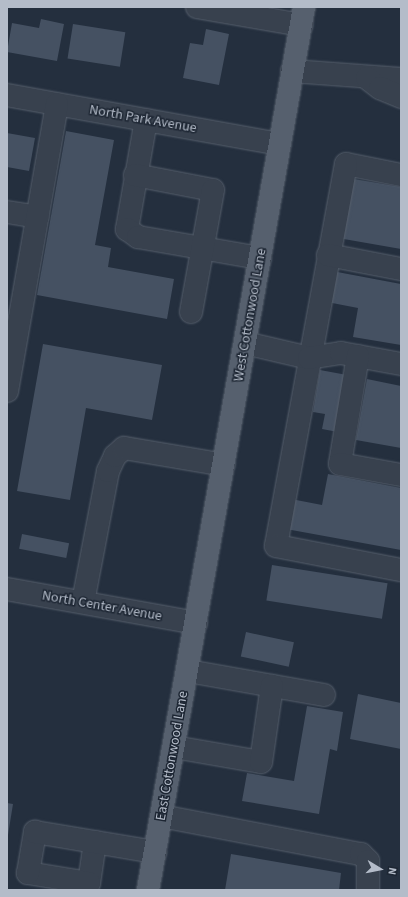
<!DOCTYPE html>
<style>
body{margin:0}
#map{position:relative;width:408px;height:897px;overflow:hidden;background:#242f3e;font-family:"Source Sans 3",sans-serif}
div>[style]{position:absolute}
[style*='--x']{left:calc(var(--x)*1px);top:calc(var(--y)*1px);width:calc(var(--w)*1px);rotate:calc(var(--a)*1deg)}
.building>*{inset:0;background:#455162;transform-origin:0 0}
.roads{filter:drop-shadow(0 0 1px #565f6c) drop-shadow(0 0 1px #565f6c)}
.minor>*{height:22px;margin:-11px;padding:0 11px;transform-origin:11px;border-radius:11px;background:#38414e}
.major>*{height:22px;margin:-11px;padding:0 11px;transform-origin:11px;border-radius:11px;background:#56606e}
span{translate:-50% -50%;white-space:nowrap;text-align:center;line-height:1.15;-webkit-text-stroke:3px #1d2633;paint-order:stroke}
.street-label{font-size:14px;color:#b4bcc9}
.frame{position:absolute;inset:0;border:8px solid #b4bcc9;pointer-events:none}
.north{position:absolute;left:360px;top:849px;width:40px;height:40px;-webkit-text-stroke:3px #1d2633;paint-order:stroke;rotate:100deg;font-size:11px;font-weight:700;line-height:16px;text-align:center;color:#b4bcc9}
.north::after{content:'';display:block;margin:auto;width:14px;height:18px;background:#b4bcc9;clip-path:polygon(50% 0,100% 100%,50% 72%,0 100%)}
</style>
<div id="map">
<div class="building">
<div style="clip-path:polygon(41px 19px,64px 24px,57px 61px,7px 52px,12px 23px,39px 28px)"></div>
<div style="left:73px;top:24px;width:53px;height:35px;rotate:9deg"></div>
<div style="clip-path:polygon(206px 29px,229px 34px,219px 85px,183px 78px,190px 43px,203px 45px)"></div>
<div style="clip-path:polygon(66px 131px,114px 140px,95px 245px,111px 248px,108px 267px,174px 279px,167px 319px,37px 295px)"></div>
<div style="clip-path:polygon(7px 133px,35px 138px,29px 171px,7px 167px)"></div>
<div style="clip-path:polygon(348px 178px,401px 187px,401px 249px,338px 238px)"></div>
<div style="clip-path:polygon(332px 271px,401px 284px,401px 345px,353px 337px,358px 308px,327px 302px)"></div>
<div style="clip-path:polygon(43px 344px,162px 365px,152px 420px,86px 408px,70px 500px,17px 491px)"></div>
<div style="clip-path:polygon(320px 370px,347px 375px,338px 432px,322px 429px,325px 414px,313px 412px)"></div>
<div style="clip-path:polygon(367px 379px,401px 386px,401px 448px,356px 440px)"></div>
<div style="clip-path:polygon(328px 474px,401px 488px,401px 550px,286px 529px,291px 499px,322px 505px)"></div>
<div style="left:22px;top:534px;width:48px;height:15px;rotate:11deg"></div>
<div style="left:272px;top:565px;width:117px;height:36px;rotate:9deg"></div>
<div style="left:246px;top:632px;width:49px;height:25px;rotate:12deg"></div>
<div style="clip-path:polygon(358px 694px,401px 703px,401px 749px,350px 739px)"></div>
<div style="clip-path:polygon(307px 706px,343px 712px,337px 751px,330px 749px,319px 814px,242px 801px,247px 773px,294px 781px)"></div>
<div style="clip-path:polygon(7px 803px,13px 804px,8px 835px,7px 835px)"></div>
<div style="clip-path:polygon(231px 854px,341px 873px,339px 890px,225px 890px)"></div>
</div>
<div class="roads">
<div class="minor">
<div style="--x:197;--y:7;--w:106;--a:9.8"></div>
<div style="--x:292;--y:71;--w:109;--a:4.2"></div>
<div style="--x:367;--y:78;--w:16;--a:38"></div>
<div style="--x:380;--y:88;--w:23;--a:23"></div>
<div style="--x:7;--y:95;--w:277;--a:10.2"></div>
<div style="--x:146;--y:120;--w:111;--a:99.9"></div>
<div style="--x:127;--y:229;--w:14;--a:36"></div>
<div style="--x:138;--y:237;--w:124;--a:9.8"></div>
<div style="--x:135;--y:175;--w:79;--a:10.9"></div>
<div style="--x:213;--y:190;--w:124;--a:100.2"></div>
<div style="--x:401;--y:175;--w:56;--a:-168.7"></div>
<div style="--x:346;--y:164;--w:388;--a:100.4"></div>
<div style="--x:276;--y:546;--w:127;--a:10.9"></div>
<div style="--x:7;--y:212;--w:31;--a:9"></div>
<div style="--x:328;--y:255;--w:74;--a:10.9"></div>
<div style="--x:245;--y:343;--w:66;--a:13.2"></div>
<div style="--x:309;--y:358;--w:32;--a:-9"></div>
<div style="--x:341;--y:353;--w:61;--a:10.4"></div>
<div style="--x:358;--y:356;--w:109;--a:99.5"></div>
<div style="--x:340;--y:464;--w:62;--a:10.2"></div>
<div style="--x:7;--y:391;--w:291;--a:-80.1"></div>
<div style="--x:7;--y:589;--w:192;--a:10.2"></div>
<div style="--x:83;--y:602;--w:133;--a:-79.2"></div>
<div style="--x:108;--y:471;--w:17;--a:-65"></div>
<div style="--x:115;--y:456;--w:12;--a:-42"></div>
<div style="--x:124;--y:448;--w:101;--a:9.6"></div>
<div style="--x:188;--y:671;--w:138;--a:10"></div>
<div style="--x:174;--y:747;--w:88;--a:9.8"></div>
<div style="--x:261;--y:762;--w:77;--a:-81.8"></div>
<div style="--x:161;--y:816;--w:204;--a:10.8"></div>
<div style="--x:361;--y:854;--w:10;--a:45"></div>
<div style="--x:368;--y:861;--w:29;--a:90"></div>
<div style="--x:95;--y:842;--w:41;--a:98.3"></div>
<div style="--x:89;--y:883;--w:62;--a:-170.7"></div>
<div style="--x:28;--y:873;--w:42;--a:-80.3"></div>
<div style="--x:35;--y:832;--w:122;--a:9.5"></div>
</div>
<div class="major">
<div style="--x:148;--y:890;--w:897;--a:-79.98"></div>
</div>
</div>
<div class="street-label">
<span style="left:143px;top:119px;rotate:10deg">North Park Avenue</span>
<span style="left:250px;top:315px;rotate:-80deg">West Cottonwood Lane</span>
<span style="left:102px;top:606px;rotate:10deg">North Center Avenue</span>
<span style="left:172px;top:756px;rotate:-80deg">East Cottonwood Lane</span>
</div>
<div class="frame"></div>
<div class="north">N</div>
</div>
